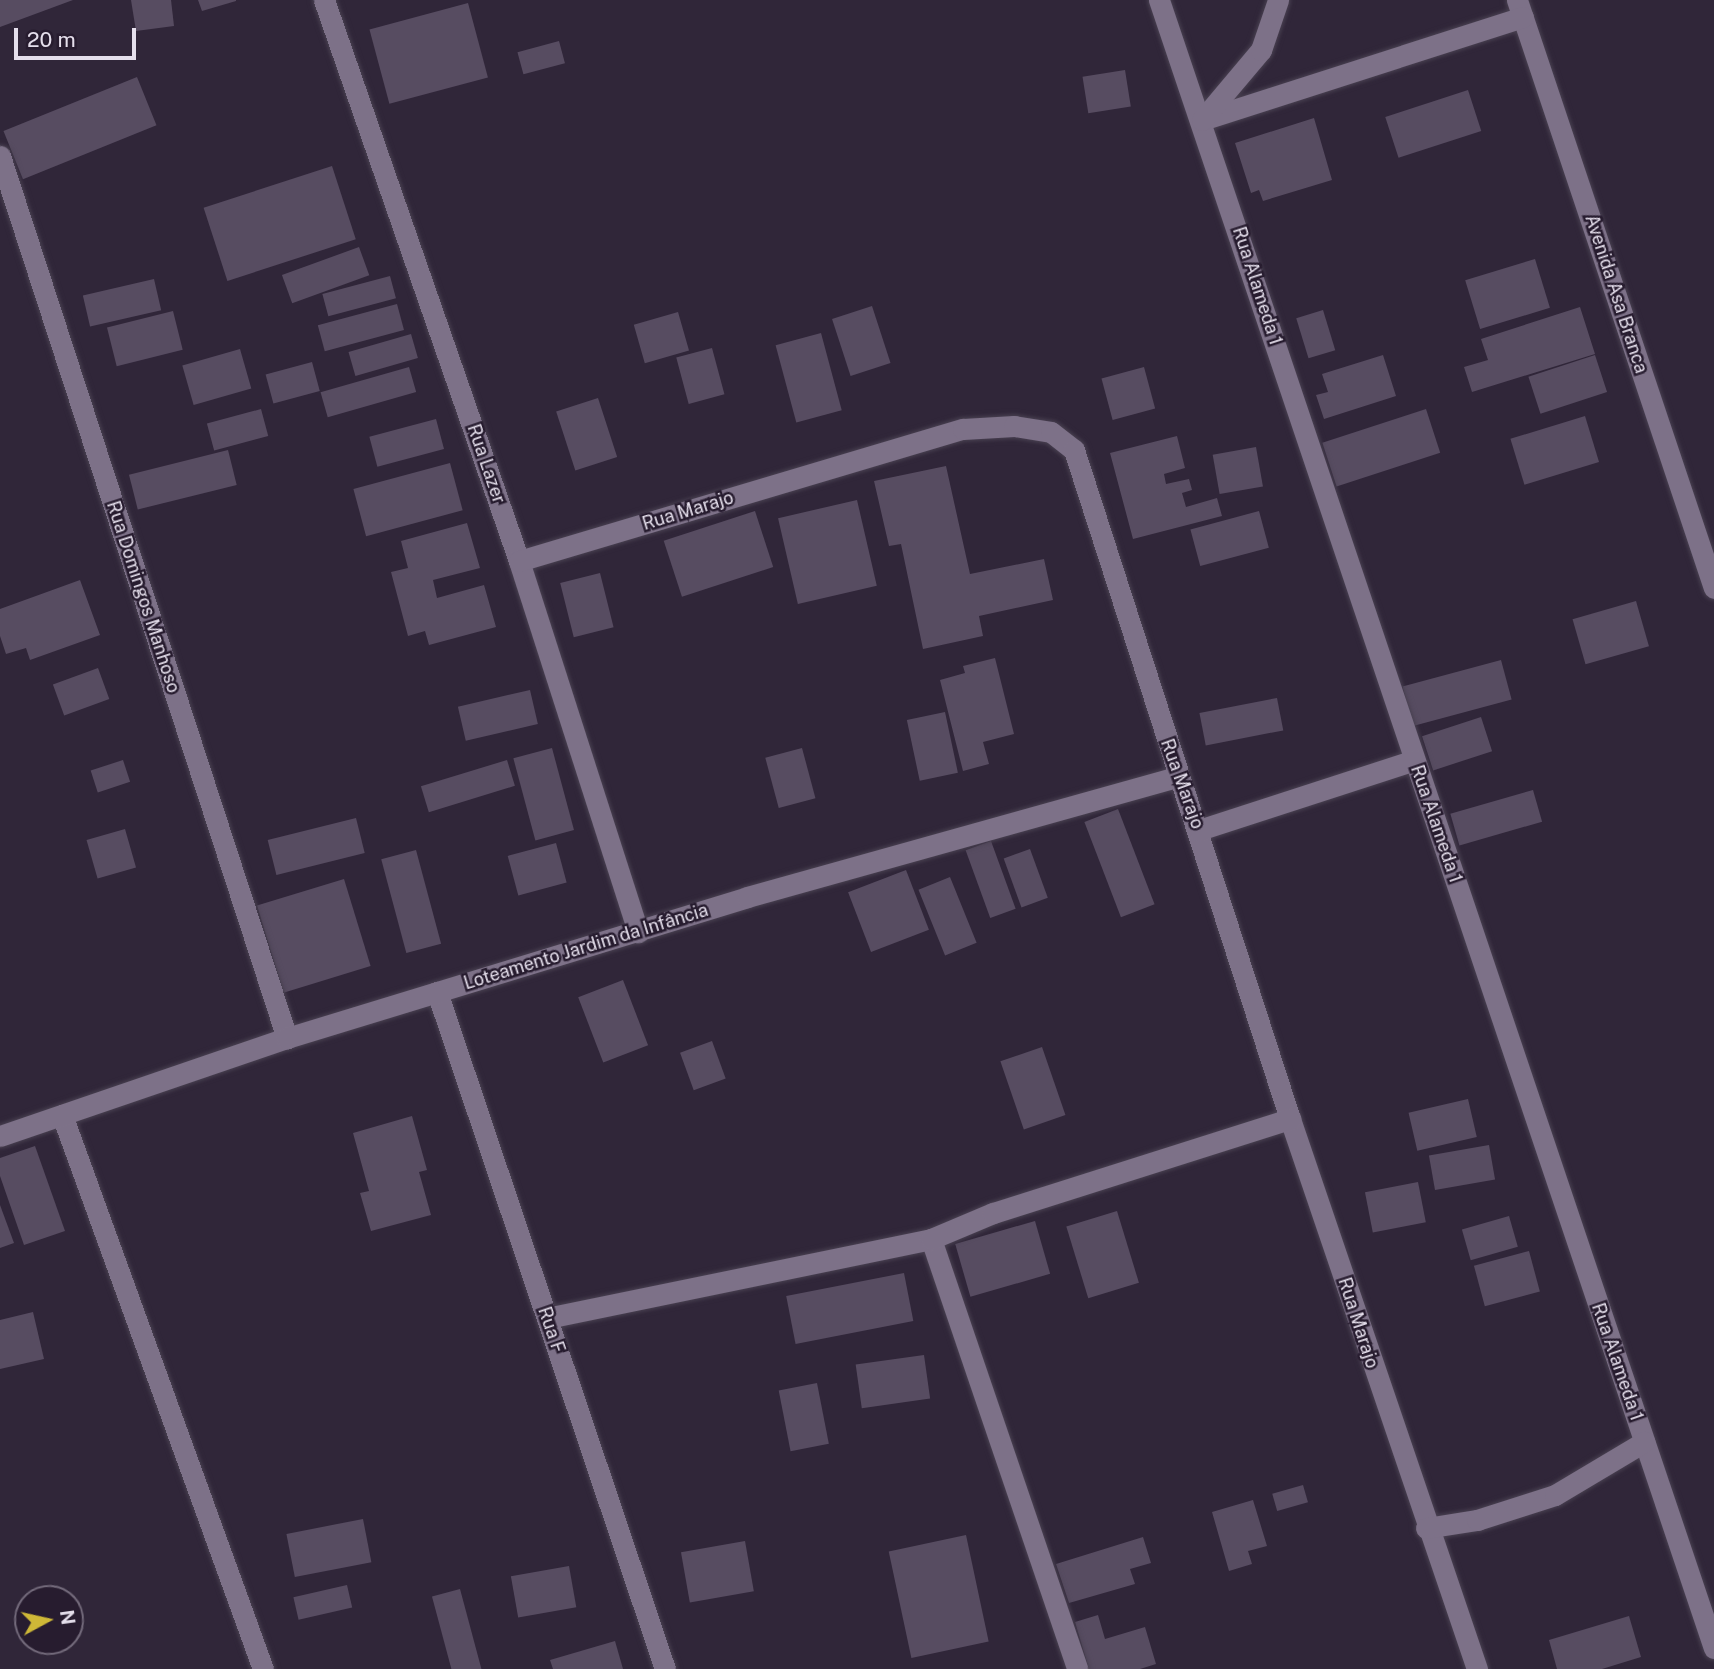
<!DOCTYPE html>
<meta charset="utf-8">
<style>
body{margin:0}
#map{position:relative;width:1714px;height:1669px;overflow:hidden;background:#302639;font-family:"Public Sans",sans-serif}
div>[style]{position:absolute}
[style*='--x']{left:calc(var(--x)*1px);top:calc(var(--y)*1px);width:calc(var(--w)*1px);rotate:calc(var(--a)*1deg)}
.building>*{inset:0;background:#574c61;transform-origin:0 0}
.roads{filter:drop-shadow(0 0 2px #494151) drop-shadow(0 0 2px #494151)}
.street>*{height:21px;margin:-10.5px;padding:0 10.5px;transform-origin:10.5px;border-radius:10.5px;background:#7d7188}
span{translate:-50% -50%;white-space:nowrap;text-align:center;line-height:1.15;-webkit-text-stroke:5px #271c2f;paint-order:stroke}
.street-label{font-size:18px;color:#e5dfec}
.north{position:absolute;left:14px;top:1585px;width:70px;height:70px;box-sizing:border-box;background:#271c2f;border:2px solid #736a7b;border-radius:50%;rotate:82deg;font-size:19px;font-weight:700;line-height:28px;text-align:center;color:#e5dfec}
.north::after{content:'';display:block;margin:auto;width:24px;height:32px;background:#cfb837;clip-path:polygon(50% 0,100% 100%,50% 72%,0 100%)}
.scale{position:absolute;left:14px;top:28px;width:122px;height:32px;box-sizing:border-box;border:4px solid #e5dfec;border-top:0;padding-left:9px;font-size:21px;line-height:24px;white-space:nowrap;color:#e5dfec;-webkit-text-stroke:5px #271c2f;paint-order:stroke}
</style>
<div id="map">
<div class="building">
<div style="clip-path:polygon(0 0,73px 0,0 27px)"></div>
<div style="clip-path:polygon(131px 0,171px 0,174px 26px,136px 31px)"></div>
<div style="clip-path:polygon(198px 0,236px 0,236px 1px,202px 11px)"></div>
<div style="left:468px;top:3px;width:77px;height:102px;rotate:75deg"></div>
<div style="left:559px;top:41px;width:23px;height:43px;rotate:75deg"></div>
<div style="left:1125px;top:70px;width:37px;height:43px;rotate:81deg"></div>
<div style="left:137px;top:77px;width:52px;height:144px;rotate:68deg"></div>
<div style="left:1468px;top:90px;width:43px;height:87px;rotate:72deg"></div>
<div style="clip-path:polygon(1314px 118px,1332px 180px,1263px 201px,1259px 190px,1251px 193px,1235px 143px)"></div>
<div style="left:332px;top:166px;width:77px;height:135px;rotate:72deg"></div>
<div style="left:359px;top:247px;width:30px;height:82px;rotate:70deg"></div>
<div style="left:1535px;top:259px;width:51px;height:73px;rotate:73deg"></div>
<div style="left:390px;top:276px;width:23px;height:70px;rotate:75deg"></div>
<div style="left:154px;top:279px;width:32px;height:73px;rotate:77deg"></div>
<div style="left:397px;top:304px;width:27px;height:82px;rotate:75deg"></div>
<div style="left:872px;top:306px;width:60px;height:42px;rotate:72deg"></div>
<div style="clip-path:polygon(1580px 307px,1595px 354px,1472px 392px,1464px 367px,1488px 360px,1481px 339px)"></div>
<div style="left:1323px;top:310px;width:42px;height:28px;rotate:73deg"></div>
<div style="left:173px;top:311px;width:40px;height:68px;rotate:76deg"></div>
<div style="left:678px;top:312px;width:40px;height:46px;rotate:74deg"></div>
<div style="left:821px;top:333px;width:80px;height:47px;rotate:75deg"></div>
<div style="left:411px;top:334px;width:25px;height:65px;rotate:74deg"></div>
<div style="left:712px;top:348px;width:48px;height:37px;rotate:75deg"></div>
<div style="left:240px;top:349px;width:41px;height:60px;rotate:74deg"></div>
<div style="clip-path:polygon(1383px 355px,1396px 396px,1324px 419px,1316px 395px,1328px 392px,1322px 374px)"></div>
<div style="left:1595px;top:355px;width:39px;height:70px;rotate:72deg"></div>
<div style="left:312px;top:362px;width:30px;height:48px;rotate:75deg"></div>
<div style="left:409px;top:367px;width:26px;height:92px;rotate:74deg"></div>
<div style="left:1144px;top:367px;width:43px;height:44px;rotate:75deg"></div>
<div style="left:598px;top:398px;width:62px;height:44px;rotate:72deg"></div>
<div style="left:261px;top:409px;width:28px;height:56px;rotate:75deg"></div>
<div style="left:1426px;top:409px;width:46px;height:109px;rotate:72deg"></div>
<div style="left:1585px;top:416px;width:48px;height:78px;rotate:73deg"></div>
<div style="left:436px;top:419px;width:31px;height:69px;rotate:75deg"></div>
<div style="clip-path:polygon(1177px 436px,1185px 468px,1164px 474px,1166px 484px,1189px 479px,1192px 490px,1182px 493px,1186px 507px,1217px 498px,1222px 516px,1133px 539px,1110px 453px)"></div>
<div style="left:1256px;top:447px;width:40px;height:44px;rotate:80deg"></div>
<div style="left:228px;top:450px;width:36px;height:102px;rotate:76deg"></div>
<div style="left:450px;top:463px;width:49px;height:100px;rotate:75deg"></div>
<div style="clip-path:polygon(946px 466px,970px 574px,1044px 559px,1053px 600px,979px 616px,983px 636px,923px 649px,901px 544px,889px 546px,874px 481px)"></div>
<div style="left:857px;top:500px;width:88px;height:81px;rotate:77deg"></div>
<div style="left:755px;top:511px;width:59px;height:96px;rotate:72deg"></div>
<div style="left:1259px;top:511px;width:38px;height:71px;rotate:75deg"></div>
<div style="clip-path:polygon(467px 523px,480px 568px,433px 580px,437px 598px,484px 585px,496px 627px,429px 645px,425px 631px,408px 636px,391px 572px,408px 568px,401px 541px)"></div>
<div style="left:600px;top:573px;width:56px;height:41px;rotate:76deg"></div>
<div style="clip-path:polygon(80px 580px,100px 635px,30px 660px,26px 648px,6px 654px,0 636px,0 609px)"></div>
<div style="left:1636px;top:601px;width:47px;height:66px;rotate:74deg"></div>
<div style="clip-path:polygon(995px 658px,1014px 734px,983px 742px,989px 764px,963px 771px,940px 680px,965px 673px,963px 666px)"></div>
<div style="left:1501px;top:660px;width:41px;height:102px;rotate:75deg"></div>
<div style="left:98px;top:668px;width:33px;height:48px;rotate:70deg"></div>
<div style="left:530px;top:690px;width:35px;height:74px;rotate:77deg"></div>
<div style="left:1277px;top:698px;width:33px;height:79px;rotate:79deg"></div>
<div style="left:945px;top:712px;width:62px;height:39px;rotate:78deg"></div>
<div style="left:1481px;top:717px;width:36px;height:62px;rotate:72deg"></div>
<div style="left:552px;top:748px;width:85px;height:40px;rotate:75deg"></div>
<div style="left:802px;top:748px;width:52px;height:38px;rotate:75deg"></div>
<div style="left:123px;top:760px;width:23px;height:34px;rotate:72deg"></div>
<div style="left:507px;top:760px;width:27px;height:90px;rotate:73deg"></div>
<div style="left:1533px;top:790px;width:33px;height:86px;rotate:74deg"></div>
<div style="left:1118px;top:809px;width:102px;height:36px;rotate:69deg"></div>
<div style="left:356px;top:818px;width:36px;height:91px;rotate:76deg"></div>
<div style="left:125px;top:829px;width:40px;height:40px;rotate:74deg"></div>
<div style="left:991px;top:841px;width:72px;height:27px;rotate:70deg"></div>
<div style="left:556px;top:843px;width:41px;height:50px;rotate:75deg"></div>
<div style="left:1030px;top:849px;width:52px;height:28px;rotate:70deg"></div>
<div style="left:416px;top:850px;width:97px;height:36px;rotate:75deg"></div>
<div style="left:906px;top:870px;width:64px;height:62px;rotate:69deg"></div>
<div style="left:950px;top:877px;width:71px;height:34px;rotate:68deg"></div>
<div style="left:344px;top:879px;width:91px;height:91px;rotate:73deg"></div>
<div style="left:623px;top:980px;width:70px;height:48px;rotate:69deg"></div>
<div style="left:712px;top:1041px;width:40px;height:34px;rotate:70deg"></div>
<div style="left:1042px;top:1047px;width:72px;height:44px;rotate:71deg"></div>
<div style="left:1468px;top:1099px;width:39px;height:61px;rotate:77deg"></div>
<div style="clip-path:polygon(412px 1116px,427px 1170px,419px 1172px,431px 1215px,371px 1231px,360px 1193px,369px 1191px,353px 1133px)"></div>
<div style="left:1489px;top:1145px;width:35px;height:61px;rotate:80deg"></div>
<div style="clip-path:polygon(35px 1146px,65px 1231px,24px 1245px,0 1176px,0 1158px)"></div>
<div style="left:1418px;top:1182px;width:41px;height:54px;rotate:79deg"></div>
<div style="clip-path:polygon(0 1205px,14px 1243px,0 1248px)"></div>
<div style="left:1117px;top:1211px;width:75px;height:53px;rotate:73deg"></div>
<div style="left:1509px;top:1216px;width:32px;height:49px;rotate:74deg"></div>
<div style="left:1035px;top:1221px;width:55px;height:83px;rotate:74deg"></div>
<div style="left:1529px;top:1251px;width:42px;height:57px;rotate:75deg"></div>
<div style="left:904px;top:1273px;width:49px;height:120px;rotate:79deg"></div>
<div style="clip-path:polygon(33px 1312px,44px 1359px,0 1369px,0 1320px)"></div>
<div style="left:924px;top:1355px;width:44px;height:69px;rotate:82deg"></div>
<div style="left:817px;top:1383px;width:62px;height:39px;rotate:79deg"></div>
<div style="left:1303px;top:1485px;width:18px;height:32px;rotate:74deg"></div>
<div style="clip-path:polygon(1253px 1500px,1267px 1546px,1248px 1551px,1252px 1564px,1229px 1571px,1212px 1512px)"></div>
<div style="left:363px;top:1519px;width:44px;height:78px;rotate:79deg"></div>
<div style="left:966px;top:1535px;width:109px;height:79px;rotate:78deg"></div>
<div style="clip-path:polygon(1143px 1537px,1151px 1563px,1130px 1569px,1135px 1584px,1069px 1603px,1056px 1564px)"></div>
<div style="left:745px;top:1541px;width:51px;height:65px;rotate:80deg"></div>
<div style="left:569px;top:1566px;width:42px;height:59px;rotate:80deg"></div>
<div style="left:347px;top:1585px;width:23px;height:55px;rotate:77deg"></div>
<div style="left:460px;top:1589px;width:83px;height:29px;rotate:75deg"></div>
<div style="clip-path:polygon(1098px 1615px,1105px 1639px,1145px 1627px,1156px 1664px,1140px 1669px,1089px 1669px,1075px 1622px)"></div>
<div style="clip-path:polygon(1629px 1616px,1641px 1657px,1602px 1669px,1557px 1669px,1549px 1640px)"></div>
<div style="clip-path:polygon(615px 1641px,623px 1669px,553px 1669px,550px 1660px)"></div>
</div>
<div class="roads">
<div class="street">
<div style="--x:324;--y:0;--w:594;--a:70.83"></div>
<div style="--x:519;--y:561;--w:390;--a:72.2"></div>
<div style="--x:1159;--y:0;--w:1739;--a:71.39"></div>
<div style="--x:1517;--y:0;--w:620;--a:71.48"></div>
<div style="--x:1202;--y:120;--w:337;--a:-17.8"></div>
<div style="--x:1202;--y:120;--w:92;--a:-49.9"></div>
<div style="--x:1261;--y:50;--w:53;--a:-71.2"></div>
<div style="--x:0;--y:156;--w:928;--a:71.98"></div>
<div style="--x:519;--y:561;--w:463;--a:-16.6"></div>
<div style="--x:963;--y:429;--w:51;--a:-3.4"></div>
<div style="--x:1014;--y:426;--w:37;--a:9"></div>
<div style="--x:1051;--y:432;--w:29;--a:38"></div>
<div style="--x:1074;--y:450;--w:703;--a:72.11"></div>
<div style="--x:1290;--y:1119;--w:581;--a:71.22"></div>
<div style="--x:1199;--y:830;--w:226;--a:-18"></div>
<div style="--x:437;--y:992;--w:714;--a:71.39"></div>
<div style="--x:62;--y:1115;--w:589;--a:70.06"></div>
<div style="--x:0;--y:1136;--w:303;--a:-18.9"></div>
<div style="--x:287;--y:1038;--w:481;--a:-17"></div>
<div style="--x:747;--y:897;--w:447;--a:-15.6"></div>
<div style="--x:931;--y:1239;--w:454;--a:71.2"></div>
<div style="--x:547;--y:1318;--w:392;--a:-11.6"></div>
<div style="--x:931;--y:1239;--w:67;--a:-22.8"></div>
<div style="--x:993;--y:1213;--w:312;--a:-17.6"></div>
<div style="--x:1426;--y:1528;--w:52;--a:-8.9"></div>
<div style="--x:1477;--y:1520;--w:82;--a:-17.8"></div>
<div style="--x:1555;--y:1495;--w:104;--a:-30.8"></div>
</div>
</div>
<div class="street-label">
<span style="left:1257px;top:286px;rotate:72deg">Rua Alameda 1</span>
<span style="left:1616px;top:294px;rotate:72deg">Avenida Asa Branca</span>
<span style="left:486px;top:464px;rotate:71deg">Rua Lazer</span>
<span style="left:688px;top:511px;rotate:-17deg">Rua Marajo</span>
<span style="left:143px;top:597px;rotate:72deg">Rua Domingos Manhoso</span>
<span style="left:1182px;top:784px;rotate:70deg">Rua Marajo</span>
<span style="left:1436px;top:824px;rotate:71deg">Rua Alameda 1</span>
<span style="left:586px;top:947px;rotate:-17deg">Loteamento Jardim da Infância</span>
<span style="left:1358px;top:1323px;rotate:72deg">Rua Marajo</span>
<span style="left:551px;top:1330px;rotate:71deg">Rua F</span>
<span style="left:1617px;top:1362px;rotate:71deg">Rua Alameda 1</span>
</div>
<div class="north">N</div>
<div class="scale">20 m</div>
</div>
